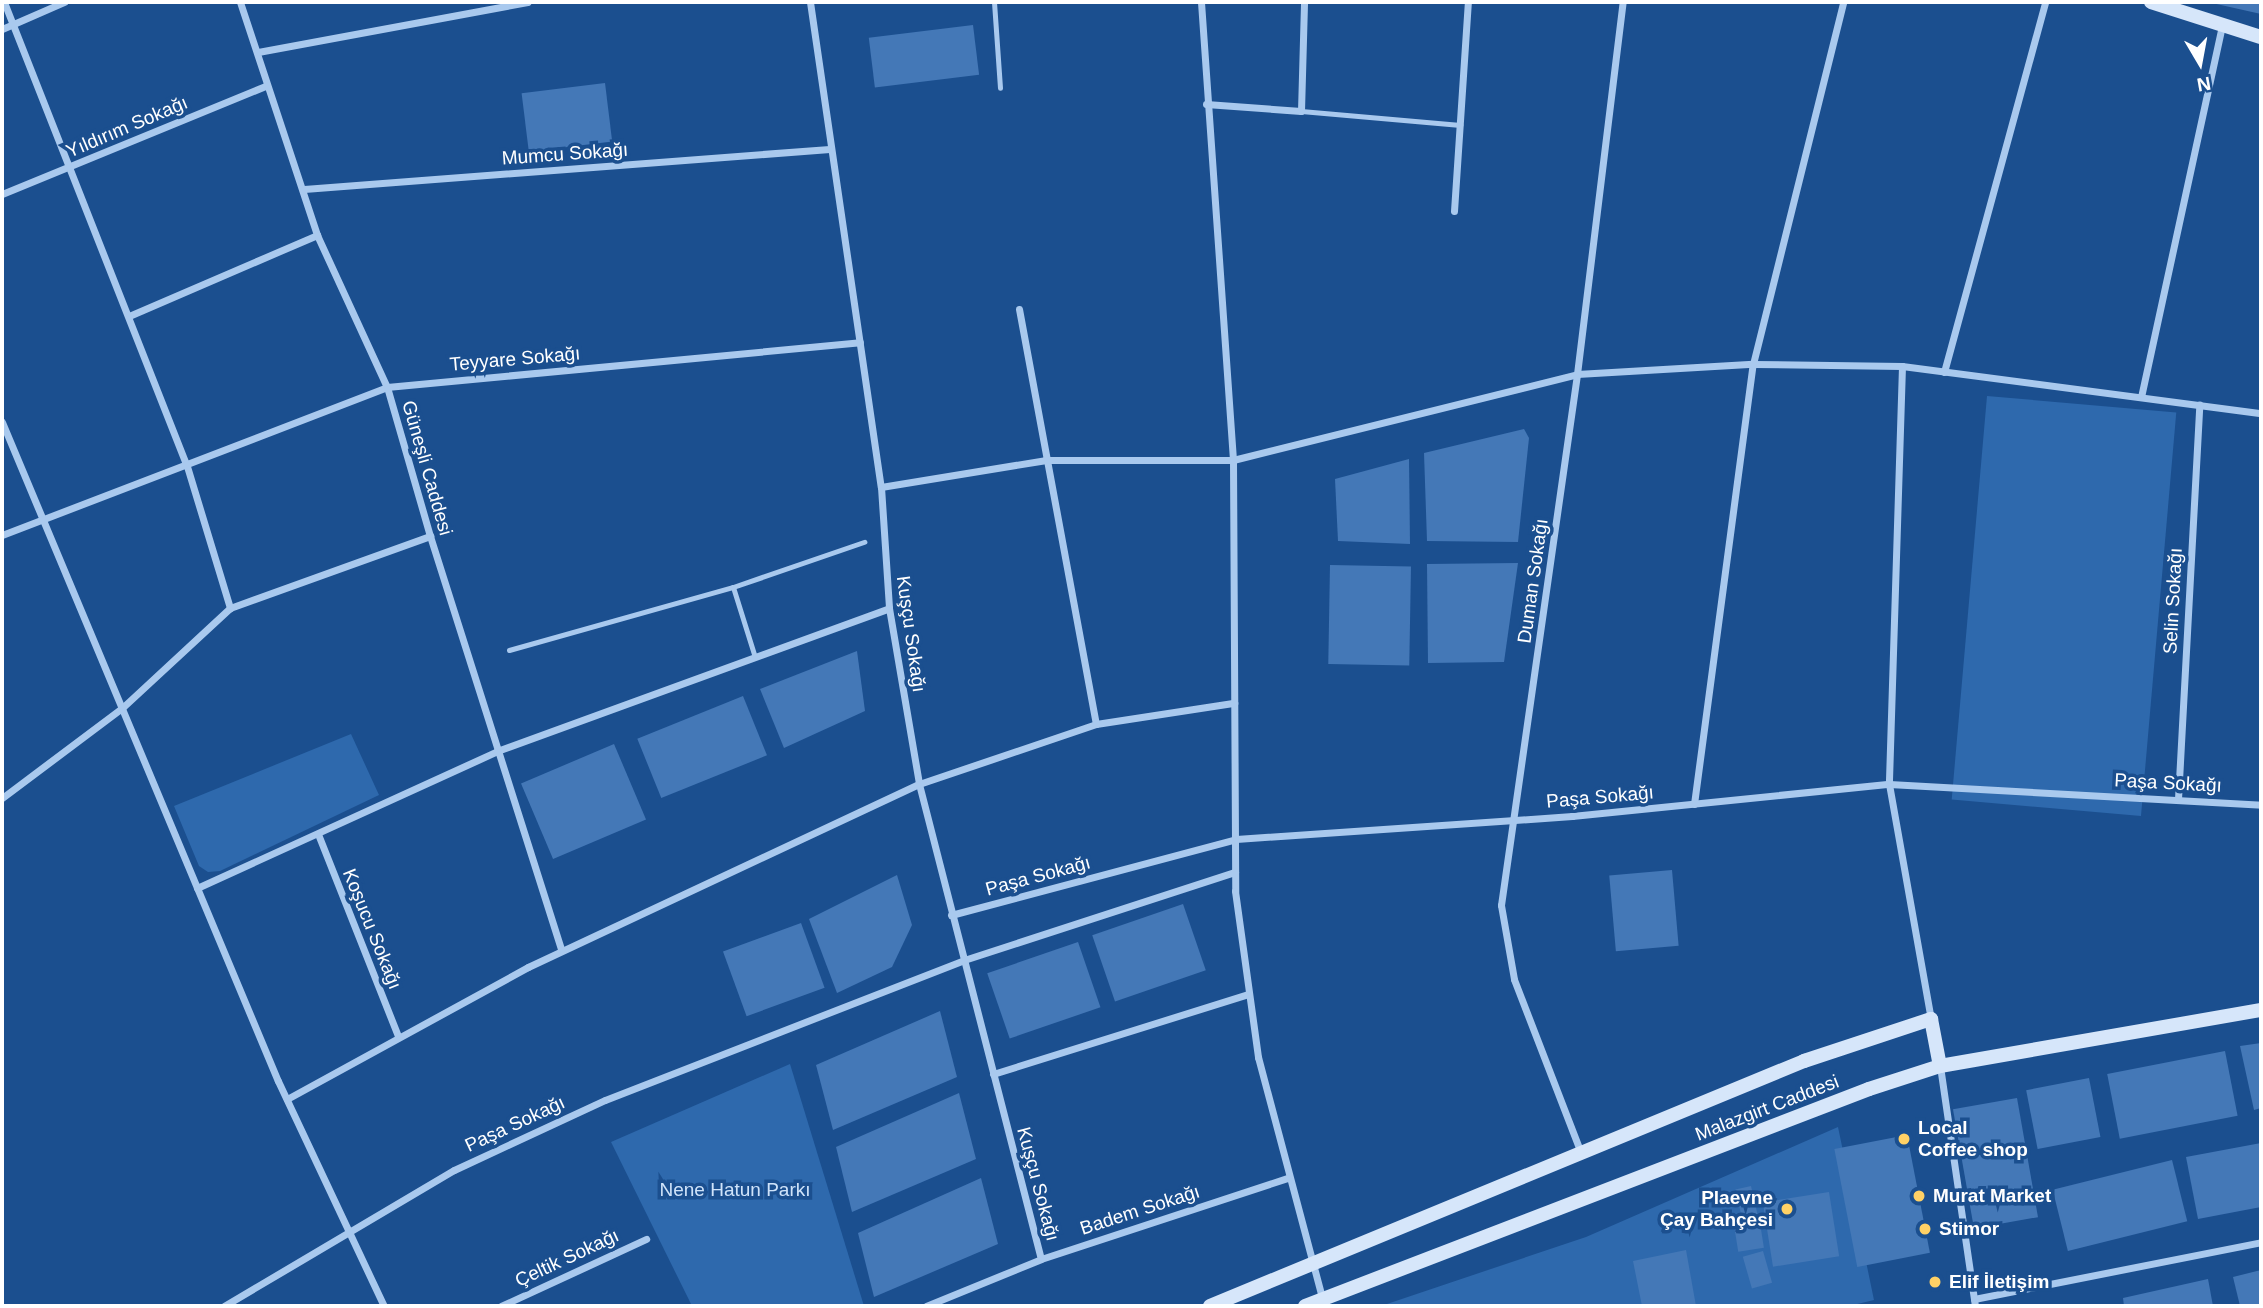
<!DOCTYPE html>
<meta charset="utf-8">
<style>
body{margin:0}
#map{position:relative;width:2263px;height:1308px;overflow:hidden;background:#1b4f8f;font-family:Helvetica,sans-serif}
div>[style]{position:absolute}
[style*='--x']{left:calc(var(--x)*1px);top:calc(var(--y)*1px);width:calc(var(--w)*1px);rotate:calc(var(--a)*1deg)}
.green>*{inset:0;background:#2e69ad;transform-origin:0 0}
.building>*{inset:0;background:#4478b7;transform-origin:0 0}
.lane>*{height:5px;margin:-2.5px;padding:0 2.5px;transform-origin:2.5px;border-radius:2.5px;background:#a9c9ee}
.street>*{height:7px;margin:-3.5px;padding:0 3.5px;transform-origin:3.5px;border-radius:3.5px;background:#a9c9ee}
.secondary>*{height:14px;margin:-7px;padding:0 7px;transform-origin:7px;border-radius:7px;background:#d6e6fa}
.dots>*{width:19px;height:19px;translate:-50% -50%;box-sizing:border-box;border:4px solid #1b4f8f;border-radius:50%}
span{translate:-50% -50%;white-space:nowrap;text-align:center;line-height:1.15;-webkit-text-stroke:7px #1b4f8f;paint-order:stroke}
.street-label{font-size:19px;color:#fff}
.poi-label{font-size:19px;color:#fff;font-weight:700}
.left{translate:0 -50%;text-align:left}
.right{translate:-100% -50%;text-align:right}
.park-label{font-size:19px;color:#cfe3fa}
.frame{position:absolute;inset:0;border:4px solid #fff;pointer-events:none}
.north{position:absolute;left:2165px;top:28px;width:70px;height:70px;-webkit-text-stroke:5px #1b4f8f;paint-order:stroke;rotate:170deg;font-size:19px;font-weight:700;line-height:28px;text-align:center;color:#fff}
.north::after{content:'';display:block;margin:auto;width:24px;height:32px;background:#fff;clip-path:polygon(50% 0,100% 100%,50% 72%,0 100%)}
</style>
<div id="map">
<div class="green">
<div style="left:1987px;top:396px;width:190px;height:405px;rotate:5deg"></div>
<div style="clip-path:polygon(351px 734px,379px 795px,220px 871px,208px 872px,199px 866px,174px 806px)"></div>
<div style="clip-path:polygon(790px 1064px,864px 1306px,692px 1306px,611px 1142px)"></div>
<div style="clip-path:polygon(1838px 1127px,1874px 1300px,1849px 1306px,1381px 1306px,1586px 1237px)"></div>
</div>
<div class="building">
<div style="clip-path:polygon(2213px 2px,2261px 2px,2261px 14px,2212px 3px)"></div>
<div style="left:973px;top:25px;width:50px;height:105px;rotate:83deg"></div>
<div style="left:605px;top:83px;width:59px;height:84px;rotate:83deg"></div>
<div style="clip-path:polygon(1524px 429px,1529px 438px,1518px 542px,1427px 541px,1424px 453px)"></div>
<div style="clip-path:polygon(1409px 459px,1410px 544px,1338px 541px,1335px 479px)"></div>
<div style="clip-path:polygon(1518px 563px,1504px 662px,1428px 663px,1427px 564px)"></div>
<div style="left:1330px;top:565px;width:81px;height:99px;rotate:1deg"></div>
<div style="clip-path:polygon(857px 651px,865px 711px,784px 748px,760px 689px)"></div>
<div style="left:743px;top:696px;width:64px;height:114px;rotate:68deg"></div>
<div style="left:614px;top:744px;width:82px;height:101px;rotate:67deg"></div>
<div style="left:1672px;top:870px;width:76px;height:63px;rotate:85deg"></div>
<div style="clip-path:polygon(897px 875px,912px 925px,892px 967px,837px 993px,809px 919px)"></div>
<div style="left:1183px;top:904px;width:70px;height:96px;rotate:71deg"></div>
<div style="left:801px;top:923px;width:69px;height:83px;rotate:70deg"></div>
<div style="left:1078px;top:942px;width:69px;height:96px;rotate:71deg"></div>
<div style="clip-path:polygon(940px 1011px,957px 1077px,833px 1130px,816px 1065px)"></div>
<div style="clip-path:polygon(2261px 1043px,2261px 1108px,2254px 1110px,2240px 1046px)"></div>
<div style="left:2225px;top:1051px;width:66px;height:120px;rotate:79deg"></div>
<div style="left:2089px;top:1078px;width:60px;height:64px;rotate:79deg"></div>
<div style="clip-path:polygon(959px 1093px,976px 1159px,852px 1212px,836px 1147px)"></div>
<div style="left:2017px;top:1098px;width:121px;height:65px;rotate:80deg"></div>
<div style="left:1907px;top:1135px;width:120px;height:74px;rotate:79deg"></div>
<div style="clip-path:polygon(2261px 1143px,2261px 1207px,2198px 1219px,2186px 1157px)"></div>
<div style="left:2172px;top:1160px;width:63px;height:123px;rotate:76deg"></div>
<div style="clip-path:polygon(981px 1178px,998px 1244px,874px 1297px,858px 1233px)"></div>
<div style="left:1751px;top:1186px;width:31px;height:16px;rotate:77deg"></div>
<div style="left:1829px;top:1192px;width:65px;height:67px;rotate:81deg"></div>
<div style="left:1760px;top:1223px;width:25px;height:26px;rotate:81deg"></div>
<div style="clip-path:polygon(1686px 1250px,1696px 1306px,1642px 1306px,1633px 1261px)"></div>
<div style="left:1763px;top:1251px;width:33px;height:21px;rotate:74deg"></div>
<div style="clip-path:polygon(2261px 1270px,2261px 1306px,2240px 1306px,2233px 1277px)"></div>
<div style="clip-path:polygon(2208px 1279px,2213px 1306px,2124px 1306px,2123px 1298px)"></div>
</div>
<div class="lane">
<div style="--x:994;--y:2;--w:86;--a:86"></div>
<div style="--x:1301;--y:111;--w:160;--a:5"></div>
<div style="--x:733;--y:587;--w:73;--a:72.6"></div>
<div style="--x:509;--y:650;--w:233;--a:-15.7"></div>
<div style="--x:733;--y:587;--w:139;--a:-19"></div>
</div>
<div class="street">
<div style="--x:4;--y:2;--w:496;--a:68.5"></div>
<div style="--x:186;--y:463;--w:152;--a:73.1"></div>
<div style="--x:240;--y:2;--w:245;--a:71.7"></div>
<div style="--x:317;--y:235;--w:167;--a:65.3"></div>
<div style="--x:387;--y:387;--w:155;--a:73.9"></div>
<div style="--x:430;--y:536;--w:435;--a:72.4"></div>
<div style="--x:810;--y:2;--w:490;--a:81.7"></div>
<div style="--x:881;--y:487;--w:121;--a:86.2"></div>
<div style="--x:889;--y:608;--w:179;--a:80.3"></div>
<div style="--x:919;--y:784;--w:490;--a:75.6"></div>
<div style="--x:1201;--y:2;--w:459;--a:86"></div>
<div style="--x:1233;--y:460;--w:431;--a:89.7"></div>
<div style="--x:1235;--y:891;--w:168;--a:82.1"></div>
<div style="--x:1258;--y:1057;--w:253;--a:75.1"></div>
<div style="--x:2;--y:29;--w:68;--a:-23.5"></div>
<div style="--x:258;--y:52;--w:274;--a:-10.5"></div>
<div style="--x:1206;--y:104;--w:95;--a:4.2"></div>
<div style="--x:1301;--y:111;--w:109;--a:-88.4"></div>
<div style="--x:304;--y:189;--w:527;--a:-4.36"></div>
<div style="--x:2;--y:194;--w:284;--a:-22.3"></div>
<div style="--x:1454;--y:211;--w:209;--a:-86.2"></div>
<div style="--x:1019;--y:309;--w:422;--a:79.5"></div>
<div style="--x:129;--y:316;--w:205;--a:-23.3"></div>
<div style="--x:1902;--y:366;--w:418;--a:91.8"></div>
<div style="--x:1889;--y:784;--w:239;--a:79.9"></div>
<div style="--x:1944;--y:372;--w:384;--a:-74.7"></div>
<div style="--x:2141;--y:397;--w:381;--a:-77.7"></div>
<div style="--x:2;--y:422;--w:714;--a:67.28"></div>
<div style="--x:278;--y:1081;--w:249;--a:64.8"></div>
<div style="--x:881;--y:487;--w:166;--a:-9.3"></div>
<div style="--x:1045;--y:460;--w:188;--a:0"></div>
<div style="--x:1233;--y:460;--w:355;--a:-14"></div>
<div style="--x:1577;--y:374;--w:176;--a:-3.3"></div>
<div style="--x:1753;--y:364;--w:149;--a:0.8"></div>
<div style="--x:1902;--y:366;--w:362;--a:7.5"></div>
<div style="--x:2;--y:535;--w:412;--a:-21"></div>
<div style="--x:387;--y:387;--w:475;--a:-5.4"></div>
<div style="--x:2;--y:798;--w:150;--a:-36.9"></div>
<div style="--x:122;--y:708;--w:147;--a:-42.8"></div>
<div style="--x:230;--y:608;--w:213;--a:-19.8"></div>
<div style="--x:2178;--y:799;--w:395;--a:-86.9"></div>
<div style="--x:1694;--y:804;--w:444;--a:-82.4"></div>
<div style="--x:1753;--y:364;--w:373;--a:-76"></div>
<div style="--x:318;--y:834;--w:217;--a:68.4"></div>
<div style="--x:197;--y:888;--w:330;--a:-24.5"></div>
<div style="--x:497;--y:751;--w:417;--a:-20"></div>
<div style="--x:951;--y:915;--w:295;--a:-14.9"></div>
<div style="--x:1236;--y:839;--w:337;--a:-3.9"></div>
<div style="--x:1572;--y:816;--w:319;--a:-5.8"></div>
<div style="--x:1889;--y:784;--w:373;--a:3.2"></div>
<div style="--x:1940;--y:1066;--w:243;--a:81.7"></div>
<div style="--x:993;--y:1074;--w:268;--a:-17.4"></div>
<div style="--x:287;--y:1099;--w:275;--a:-28.7"></div>
<div style="--x:528;--y:967;--w:432;--a:-25.1"></div>
<div style="--x:919;--y:784;--w:187;--a:-18.7"></div>
<div style="--x:1096;--y:724;--w:140;--a:-8.7"></div>
<div style="--x:1581;--y:1153;--w:186;--a:-111.1"></div>
<div style="--x:1514;--y:979;--w:75;--a:-100"></div>
<div style="--x:1501;--y:905;--w:536;--a:-81.85"></div>
<div style="--x:1577;--y:374;--w:375;--a:-83"></div>
<div style="--x:1974;--y:1299;--w:293;--a:-11.2"></div>
<div style="--x:224;--y:1306;--w:267;--a:-30.6"></div>
<div style="--x:454;--y:1170;--w:166;--a:-24.9"></div>
<div style="--x:605;--y:1100;--w:385;--a:-21.3"></div>
<div style="--x:964;--y:960;--w:285;--a:-18"></div>
<div style="--x:501;--y:1306;--w:160;--a:-24.8"></div>
<div style="--x:926;--y:1306;--w:124;--a:-22.2"></div>
<div style="--x:1041;--y:1259;--w:259;--a:-18.2"></div>
</div>
<div class="secondary">
<div style="--x:2151;--y:2;--w:115;--a:17.7"></div>
<div style="--x:1210;--y:1306;--w:643;--a:-22.41"></div>
<div style="--x:1804;--y:1061;--w:134;--a:-18.3"></div>
<div style="--x:1931;--y:1019;--w:48;--a:79.2"></div>
<div style="--x:1305;--y:1306;--w:604;--a:-21.04"></div>
<div style="--x:1869;--y:1089;--w:75;--a:-17.9"></div>
<div style="--x:1940;--y:1066;--w:326;--a:-9.9"></div>
</div>
<div class="dots">
<div style="left:1904px;top:1139px;background:#ffd166"></div>
<div style="left:1919px;top:1196px;background:#ffd166"></div>
<div style="left:1787px;top:1209px;background:#ffd166"></div>
<div style="left:1925px;top:1229px;background:#ffd166"></div>
<div style="left:1935px;top:1282px;background:#ffd166"></div>
</div>
<div class="street-label">
<span style="left:127px;top:127px;rotate:-23deg">Yıldırım Sokağı</span>
<span style="left:565px;top:154px;rotate:-4deg">Mumcu Sokağı</span>
<span style="left:515px;top:359px;rotate:-5deg">Teyyare Sokağı</span>
<span style="left:427px;top:468px;rotate:74deg">Güneşli Caddesi</span>
<span style="left:1533px;top:581px;rotate:-82deg">Duman Sokağı</span>
<span style="left:2173px;top:601px;rotate:-87deg">Selin Sokağı</span>
<span style="left:911px;top:634px;rotate:82deg">Kuşçu Sokağı</span>
<span style="left:2168px;top:783px;rotate:3deg">Paşa Sokağı</span>
<span style="left:1600px;top:797px;rotate:-5deg">Paşa Sokağı</span>
<span style="left:1038px;top:876px;rotate:-15deg">Paşa Sokağı</span>
<span style="left:372px;top:929px;rotate:68deg">Koşucu Sokağı</span>
<span style="left:1767px;top:1108px;rotate:-21deg">Malazgirt Caddesi</span>
<span style="left:515px;top:1124px;rotate:-25deg">Paşa Sokağı</span>
<span style="left:1038px;top:1184px;rotate:75deg">Kuşçu Sokağı</span>
<span style="left:1140px;top:1210px;rotate:-18deg">Badem Sokağı</span>
<span style="left:567px;top:1258px;rotate:-25deg">Çeltik Sokağı</span>
</div>
<div class="poi-label">
<span class="left" style="left:1918px;top:1139px">Local<br>Coffee shop</span>
<span class="left" style="left:1933px;top:1196px">Murat Market</span>
<span class="right" style="left:1773px;top:1209px">Plaevne<br>Çay Bahçesi</span>
<span class="left" style="left:1939px;top:1229px">Stimor</span>
<span class="left" style="left:1949px;top:1282px">Elif İletişim</span>
</div>
<div class="park-label">
<span style="left:735px;top:1190px">Nene Hatun Parkı</span>
</div>
<div class="frame"></div>
<div class="north">N</div>
</div>
